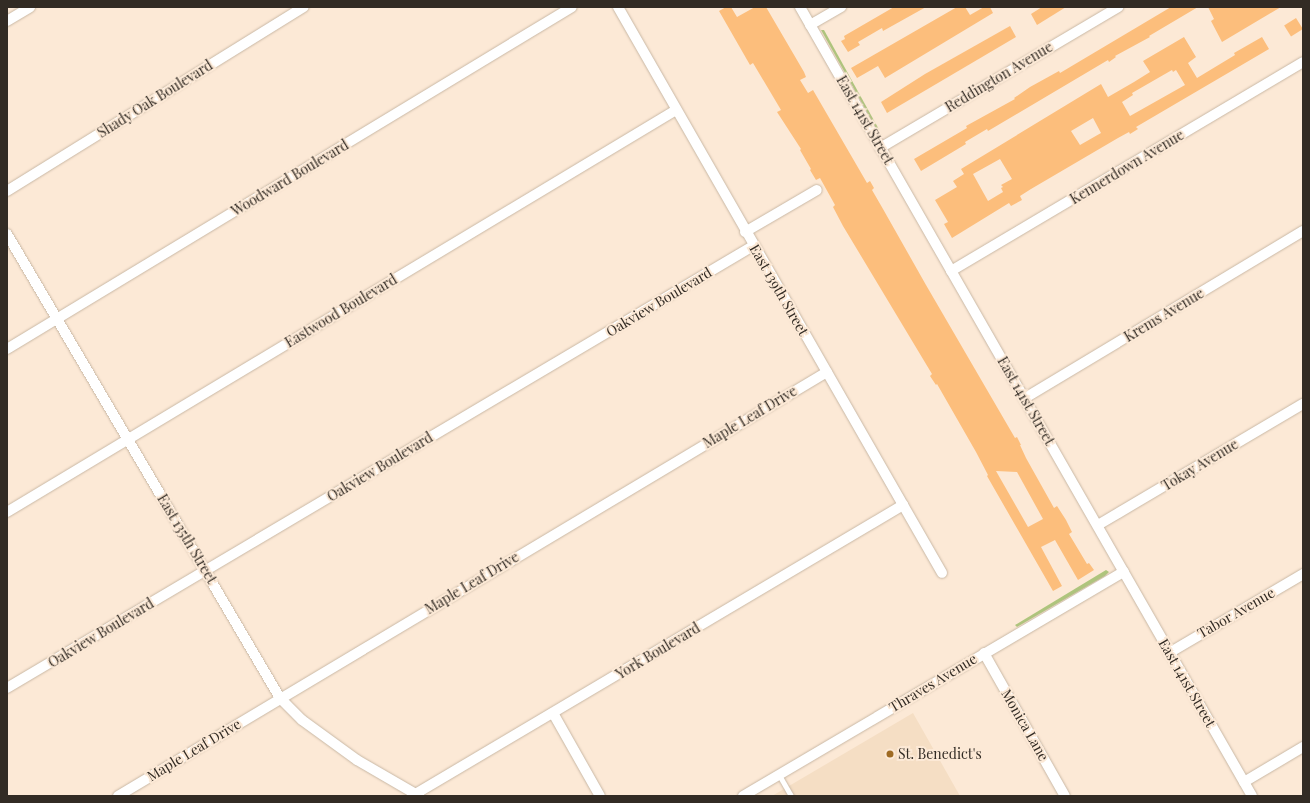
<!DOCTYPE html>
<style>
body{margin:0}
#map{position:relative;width:1310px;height:803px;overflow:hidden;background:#fce9d6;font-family:"Playfair Display",serif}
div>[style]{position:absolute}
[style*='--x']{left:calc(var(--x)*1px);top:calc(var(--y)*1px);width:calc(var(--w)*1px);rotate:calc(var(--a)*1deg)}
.built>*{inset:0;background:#f5dec4}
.green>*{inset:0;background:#aec57c}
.building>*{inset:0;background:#fcbe7c;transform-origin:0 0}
.roads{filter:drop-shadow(0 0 1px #c9b8a5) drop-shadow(0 0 1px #c9b8a5)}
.service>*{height:5px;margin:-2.5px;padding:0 2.5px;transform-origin:2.5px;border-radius:2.5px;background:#fff}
.minor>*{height:10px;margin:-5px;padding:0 5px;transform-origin:5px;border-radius:5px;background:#fff}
.dots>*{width:11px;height:11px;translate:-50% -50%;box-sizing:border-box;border:2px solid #fce9d6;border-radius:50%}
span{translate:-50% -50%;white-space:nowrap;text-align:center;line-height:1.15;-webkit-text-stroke:4px #fce9d6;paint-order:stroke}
.street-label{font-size:14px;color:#322b24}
.poi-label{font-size:14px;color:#322b24}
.left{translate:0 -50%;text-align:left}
.frame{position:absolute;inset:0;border:8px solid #322b24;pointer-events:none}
</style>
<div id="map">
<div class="built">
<div style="clip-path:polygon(913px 713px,960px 796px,772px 796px)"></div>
</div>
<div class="green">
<div style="clip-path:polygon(821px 30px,824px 30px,882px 135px,878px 132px)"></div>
<div style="clip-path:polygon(1106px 570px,1109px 572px,1105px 576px,1017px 627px,1015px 625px)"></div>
</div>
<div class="building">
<div style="clip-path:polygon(evenodd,726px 7px,731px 7px,737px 17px,755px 7px,766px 7px,804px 72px,806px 77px,800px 80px,808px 93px,813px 90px,867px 183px,870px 181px,874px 188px,872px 190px,883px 209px,926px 285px,1015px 438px,1017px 437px,1021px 445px,1020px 445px,1026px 458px,1054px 508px,1057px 506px,1066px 520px,1072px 532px,1069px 534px,1087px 564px,1089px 563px,1094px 570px,1078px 580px,1055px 540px,1041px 547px,1062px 586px,1053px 591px,987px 476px,988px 475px,976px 452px,937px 384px,936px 385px,930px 376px,932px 374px,843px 226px,833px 207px,835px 205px,820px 178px,816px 180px,810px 170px,811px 169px,800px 150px,801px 149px,777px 112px,781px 110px,753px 63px,750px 65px,719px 11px,726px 7px,996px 471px,1017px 472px,1043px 519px,1028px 527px,996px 471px)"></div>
<div style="clip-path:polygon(894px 7px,926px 7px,883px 31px,882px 28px,858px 42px,860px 45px,848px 52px,841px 41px,845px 39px,844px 36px)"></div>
<div style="clip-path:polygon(957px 7px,965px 7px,970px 15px,984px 7px,990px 7px,993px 13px,885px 78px,878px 66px,857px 78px,851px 68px)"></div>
<div style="clip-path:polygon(1042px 7px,1066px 7px,1037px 25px,1031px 14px)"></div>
<div style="clip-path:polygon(1171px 7px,1198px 7px,1149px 36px,1150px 37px,1115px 56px,1116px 57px,1109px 62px,1108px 60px,988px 131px,987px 129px,965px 142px,966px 144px,921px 171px,914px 159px,967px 128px,966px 126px,1015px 99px,1014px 98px,1030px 87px,1059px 71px,1060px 73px)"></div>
<div style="clip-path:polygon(1208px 7px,1281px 7px,1222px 42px,1211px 21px,1214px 19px)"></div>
<div style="left:1296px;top:18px;width:13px;height:14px;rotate:58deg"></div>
<div style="clip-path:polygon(1010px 26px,1016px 37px,887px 113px,881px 102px,925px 74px)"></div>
<div style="clip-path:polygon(evenodd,1184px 37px,1196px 57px,1188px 63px,1197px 78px,1235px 55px,1234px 53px,1262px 37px,1269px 49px,1136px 127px,1138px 129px,1130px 134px,1129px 132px,1118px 138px,1031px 189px,1020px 196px,1022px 200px,1011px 206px,1009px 203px,952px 238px,944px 224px,948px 222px,935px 200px,957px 187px,953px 181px,964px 174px,961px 169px,1101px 84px,1108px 97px,1134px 82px,1150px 72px,1143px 61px,1184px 37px,1172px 70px,1173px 72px,1176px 70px,1185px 85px,1130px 116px,1122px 102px,1133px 95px,1132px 93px,1172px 70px,1184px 37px,1093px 118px,1101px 133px,1080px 145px,1071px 131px,1093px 118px,1184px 37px,1000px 159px,1012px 179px,1001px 185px,1003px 187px,1001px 188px,1003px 192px,988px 201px,973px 174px,1000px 159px)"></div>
</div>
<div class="roads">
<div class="service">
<div style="--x:779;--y:775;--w:24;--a:60"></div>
</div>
<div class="minor">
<div style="--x:618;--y:7;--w:652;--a:60.21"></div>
<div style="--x:800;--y:7;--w:909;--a:60.19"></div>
<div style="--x:7;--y:21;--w:27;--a:-31"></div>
<div style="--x:810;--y:25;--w:36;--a:-30"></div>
<div style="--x:880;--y:148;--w:277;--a:-30.6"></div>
<div style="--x:7;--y:191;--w:349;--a:-31.8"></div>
<div style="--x:745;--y:232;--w:83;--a:-30.3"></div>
<div style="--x:7;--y:234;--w:538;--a:59.53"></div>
<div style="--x:280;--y:698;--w:31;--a:45"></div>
<div style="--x:302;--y:720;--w:68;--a:36"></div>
<div style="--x:357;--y:760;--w:72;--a:30.1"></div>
<div style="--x:951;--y:271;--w:409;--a:-30.7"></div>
<div style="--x:7;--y:349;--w:660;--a:-31.19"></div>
<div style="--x:1025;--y:398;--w:324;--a:-31"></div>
<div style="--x:7;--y:512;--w:780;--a:-31"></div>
<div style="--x:1098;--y:525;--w:238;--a:-30.6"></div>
<div style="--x:984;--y:653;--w:164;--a:60.5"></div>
<div style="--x:1169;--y:653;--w:156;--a:-30.5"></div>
<div style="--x:7;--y:688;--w:867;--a:-30.65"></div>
<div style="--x:553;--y:713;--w:95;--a:60.5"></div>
<div style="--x:1244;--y:782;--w:69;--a:-30.7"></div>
<div style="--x:118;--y:796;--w:826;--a:-30.88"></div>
<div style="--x:412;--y:796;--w:571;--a:-30.65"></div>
<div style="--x:743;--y:796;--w:442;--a:-30.5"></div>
</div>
</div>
<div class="dots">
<div style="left:890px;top:754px;background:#9f6b23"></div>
</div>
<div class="street-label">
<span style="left:999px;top:77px;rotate:-31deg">Reddington Avenue</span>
<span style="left:155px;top:99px;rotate:-32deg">Shady Oak Boulevard</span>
<span style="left:865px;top:120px;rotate:60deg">East 141st Street</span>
<span style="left:1127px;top:167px;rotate:-31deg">Kennerdown Avenue</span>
<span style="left:290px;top:178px;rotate:-31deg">Woodward Boulevard</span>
<span style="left:779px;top:290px;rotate:60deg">East 139th Street</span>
<span style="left:659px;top:302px;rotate:-31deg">Oakview Boulevard</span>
<span style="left:341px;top:311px;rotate:-31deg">Eastwood Boulevard</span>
<span style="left:1164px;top:315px;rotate:-31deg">Krems Avenue</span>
<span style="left:1026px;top:401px;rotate:60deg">East 141st Street</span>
<span style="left:750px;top:417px;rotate:-31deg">Maple Leaf Drive</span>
<span style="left:1200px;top:465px;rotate:-31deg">Tokay Avenue</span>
<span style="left:380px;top:467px;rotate:-31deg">Oakview Boulevard</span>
<span style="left:187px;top:539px;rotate:59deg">East 135th Street</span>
<span style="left:472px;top:583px;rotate:-31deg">Maple Leaf Drive</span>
<span style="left:1236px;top:613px;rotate:-30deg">Tabor Avenue</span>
<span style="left:101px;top:633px;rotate:-31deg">Oakview Boulevard</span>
<span style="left:658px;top:651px;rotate:-31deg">York Boulevard</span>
<span style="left:933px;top:683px;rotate:-31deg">Thraves Avenue</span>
<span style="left:1187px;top:683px;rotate:60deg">East 141st Street</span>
<span style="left:1025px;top:725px;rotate:60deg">Monica Lane</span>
<span style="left:194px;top:750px;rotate:-31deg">Maple Leaf Drive</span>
</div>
<div class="poi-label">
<span class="left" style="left:898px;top:754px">St. Benedict's</span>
</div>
<div class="frame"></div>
</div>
